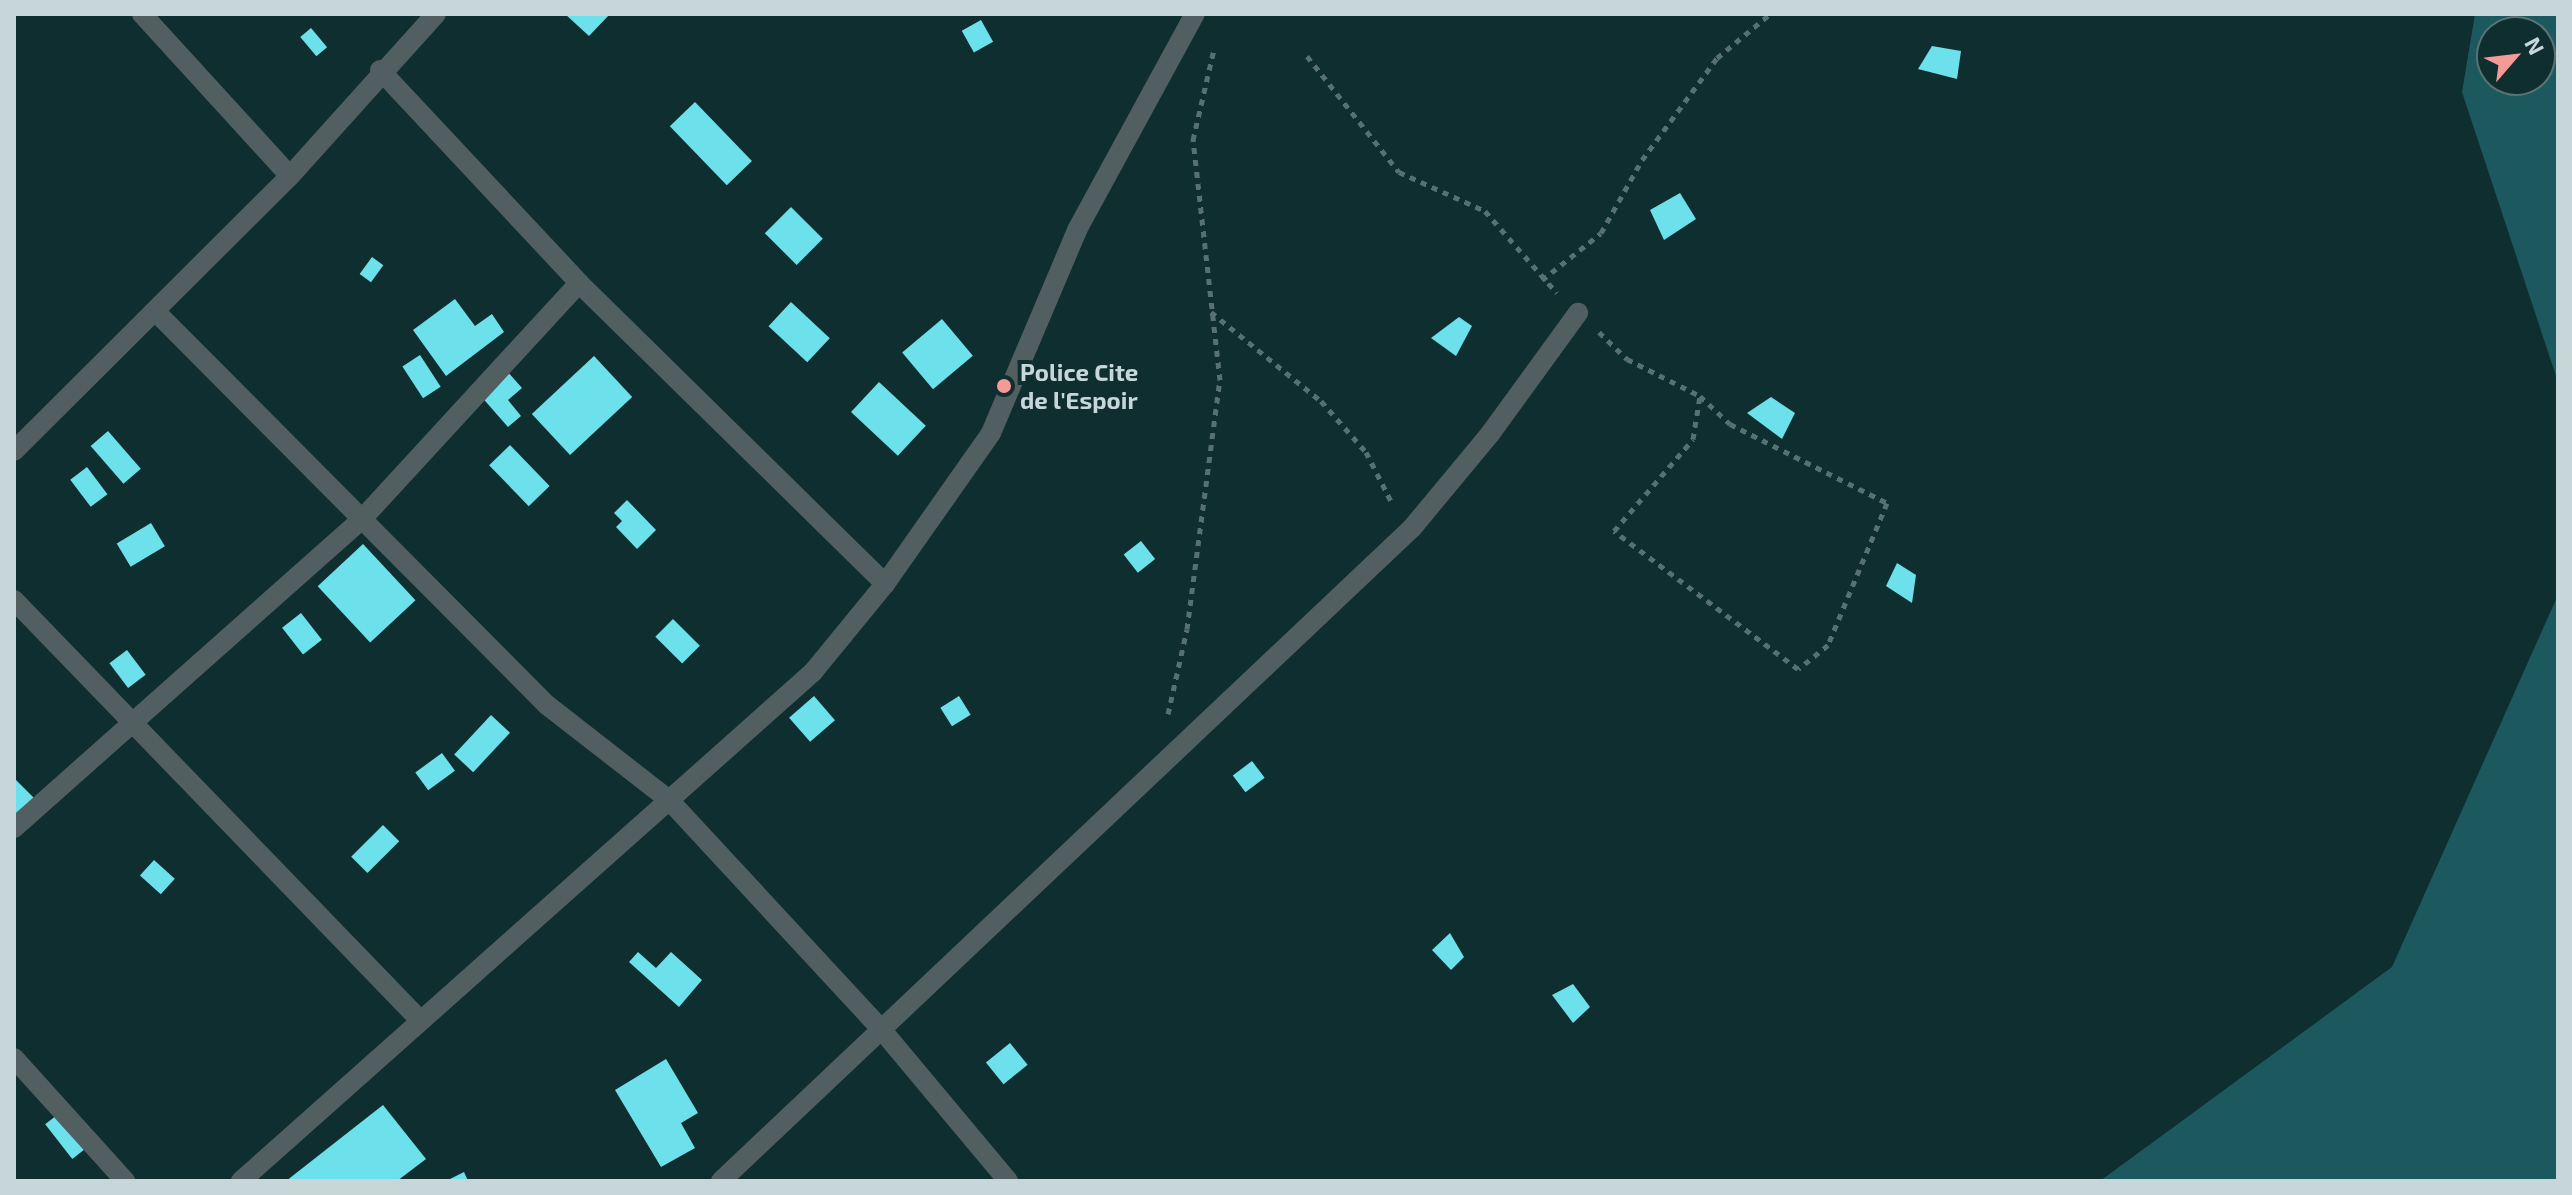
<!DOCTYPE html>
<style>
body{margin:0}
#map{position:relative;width:2572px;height:1195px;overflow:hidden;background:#0f2e30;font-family:"Exo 2",sans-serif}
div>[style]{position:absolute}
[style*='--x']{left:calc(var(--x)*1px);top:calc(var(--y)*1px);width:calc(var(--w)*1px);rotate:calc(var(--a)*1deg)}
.green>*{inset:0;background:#1c595e}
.building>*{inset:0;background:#6ce1ec;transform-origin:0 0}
.path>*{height:5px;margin-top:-2.5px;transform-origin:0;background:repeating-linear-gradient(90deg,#577072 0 6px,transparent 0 12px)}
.street>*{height:20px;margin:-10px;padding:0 10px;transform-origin:10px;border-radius:10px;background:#525f60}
.dots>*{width:22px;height:22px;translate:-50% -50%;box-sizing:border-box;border:4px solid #0f2e30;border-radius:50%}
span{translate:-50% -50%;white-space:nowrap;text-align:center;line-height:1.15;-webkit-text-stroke:8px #0f2e30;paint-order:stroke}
.poi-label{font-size:24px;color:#c7d7d9;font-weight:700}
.left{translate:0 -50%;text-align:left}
.frame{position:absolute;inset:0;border:16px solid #c7d7d9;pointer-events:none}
.north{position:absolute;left:2476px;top:16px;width:80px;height:80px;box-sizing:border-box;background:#0f2e30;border:2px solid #597274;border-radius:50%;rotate:62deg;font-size:22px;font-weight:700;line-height:32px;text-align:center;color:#c7d7d9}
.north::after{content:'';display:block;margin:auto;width:28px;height:36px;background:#f59b97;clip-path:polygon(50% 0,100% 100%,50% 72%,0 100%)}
</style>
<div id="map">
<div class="green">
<div style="clip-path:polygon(evenodd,2475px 14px,2558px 14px,2558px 382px,2462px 92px,2475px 14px,2492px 32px,2540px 32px,2540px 80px,2492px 80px,2492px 32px)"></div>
<div style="clip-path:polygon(2558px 595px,2558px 1181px,2100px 1181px,2392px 967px)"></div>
</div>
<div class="building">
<div style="clip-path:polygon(565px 14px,610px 14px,589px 36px)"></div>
<div style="left:981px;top:20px;width:25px;height:22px;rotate:61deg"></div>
<div style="left:311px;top:28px;width:25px;height:14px;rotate:50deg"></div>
<div style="clip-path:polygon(1932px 46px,1961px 51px,1957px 79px,1918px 69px)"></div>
<div style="left:695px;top:102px;width:82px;height:35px;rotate:46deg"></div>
<div style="clip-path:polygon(1680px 193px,1696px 219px,1664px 240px,1650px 210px)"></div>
<div style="left:791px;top:207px;width:45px;height:37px;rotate:45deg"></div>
<div style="left:372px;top:257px;width:14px;height:21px;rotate:36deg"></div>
<div style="clip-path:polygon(455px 299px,475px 326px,492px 314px,504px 332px,446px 376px,413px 330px)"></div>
<div style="left:791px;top:302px;width:53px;height:33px;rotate:43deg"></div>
<div style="clip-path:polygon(1459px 317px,1472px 326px,1456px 356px,1431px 338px)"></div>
<div style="left:942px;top:319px;width:48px;height:52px;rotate:50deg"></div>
<div style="left:420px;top:355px;width:38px;height:21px;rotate:57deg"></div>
<div style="left:594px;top:356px;width:56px;height:85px;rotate:47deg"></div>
<div style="clip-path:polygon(506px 370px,522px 388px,508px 400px,521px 416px,508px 427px,479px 394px)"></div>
<div style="left:879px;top:382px;width:64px;height:41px;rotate:43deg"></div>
<div style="clip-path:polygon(1771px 397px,1795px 413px,1782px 439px,1747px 413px)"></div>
<div style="left:108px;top:431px;width:50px;height:23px;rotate:49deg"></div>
<div style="left:510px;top:445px;width:57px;height:29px;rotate:46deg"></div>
<div style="left:87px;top:467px;width:34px;height:21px;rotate:53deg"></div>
<div style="clip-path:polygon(627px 500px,656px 530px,637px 549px,616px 527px,622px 521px,614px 513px)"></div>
<div style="left:151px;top:523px;width:27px;height:40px;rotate:59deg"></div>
<div style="left:1141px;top:541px;width:23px;height:22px;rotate:52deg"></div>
<div style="left:363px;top:544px;width:77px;height:62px;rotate:47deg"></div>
<div style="clip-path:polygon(1897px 563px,1916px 575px,1912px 603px,1886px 586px)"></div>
<div style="left:301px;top:613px;width:34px;height:24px;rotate:52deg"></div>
<div style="left:673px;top:619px;width:38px;height:25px;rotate:45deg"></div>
<div style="left:127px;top:650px;width:31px;height:22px;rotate:53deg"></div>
<div style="left:814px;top:696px;width:32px;height:33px;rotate:49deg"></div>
<div style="left:959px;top:696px;width:22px;height:22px;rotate:58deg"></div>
<div style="left:491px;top:715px;width:26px;height:54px;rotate:43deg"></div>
<div style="left:442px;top:753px;width:22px;height:33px;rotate:54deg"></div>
<div style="left:1252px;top:761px;width:21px;height:24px;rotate:53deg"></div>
<div style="clip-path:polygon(14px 778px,36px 800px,14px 821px)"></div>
<div style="left:383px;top:825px;width:23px;height:45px;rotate:45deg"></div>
<div style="left:154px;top:860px;width:28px;height:21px;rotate:42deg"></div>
<div style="clip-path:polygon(1450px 933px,1464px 957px,1451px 970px,1432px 950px)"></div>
<div style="clip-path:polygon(638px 952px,656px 968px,671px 952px,702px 980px,679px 1007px,629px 962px)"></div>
<div style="clip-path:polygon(1573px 984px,1590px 1007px,1573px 1023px,1552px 995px)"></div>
<div style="left:1010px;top:1043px;width:28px;height:31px;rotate:51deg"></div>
<div style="clip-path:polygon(666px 1059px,698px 1113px,681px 1123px,695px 1148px,661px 1167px,615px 1090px)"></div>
<div style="clip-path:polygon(383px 1105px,426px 1159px,397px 1181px,286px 1181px)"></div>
<div style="left:57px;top:1115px;width:44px;height:15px;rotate:52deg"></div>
<div style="clip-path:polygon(464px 1172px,468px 1181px,446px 1181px)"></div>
</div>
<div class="path">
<div style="--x:1307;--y:56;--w:148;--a:51.6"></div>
<div style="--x:1399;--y:172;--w:94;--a:24.4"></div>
<div style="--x:1485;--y:211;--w:109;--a:48.7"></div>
<div style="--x:1542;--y:280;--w:75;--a:-38.5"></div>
<div style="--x:1601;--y:233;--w:84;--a:-60.7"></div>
<div style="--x:1642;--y:160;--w:127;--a:-53.7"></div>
<div style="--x:1717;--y:58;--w:69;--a:-39.7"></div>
<div style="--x:1211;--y:312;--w:141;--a:39"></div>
<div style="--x:1321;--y:401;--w:68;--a:48.6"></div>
<div style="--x:1366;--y:452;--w:57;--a:63"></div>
<div style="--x:1599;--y:332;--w:39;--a:44"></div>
<div style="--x:1627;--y:359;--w:82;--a:26.9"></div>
<div style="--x:1700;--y:396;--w:41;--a:43"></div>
<div style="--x:1730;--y:424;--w:176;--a:26.7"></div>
<div style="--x:1887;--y:503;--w:154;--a:112.6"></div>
<div style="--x:1828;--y:645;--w:38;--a:141"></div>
<div style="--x:1798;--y:669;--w:230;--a:-143.1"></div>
<div style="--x:1614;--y:531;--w:121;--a:-49.3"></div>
<div style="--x:1693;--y:439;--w:44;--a:-80.8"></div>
<div style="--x:1168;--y:714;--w:87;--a:-77.4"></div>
<div style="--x:1187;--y:629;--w:251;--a:-82.5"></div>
<div style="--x:1220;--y:380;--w:242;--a:-96.4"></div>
<div style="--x:1193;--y:140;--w:93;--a:-77"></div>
</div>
<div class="street">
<div style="--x:142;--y:14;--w:219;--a:47.6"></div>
<div style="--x:380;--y:70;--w:291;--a:46.9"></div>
<div style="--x:579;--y:283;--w:429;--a:44.5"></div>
<div style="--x:155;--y:311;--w:556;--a:45.15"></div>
<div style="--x:547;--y:705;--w:155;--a:37.9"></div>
<div style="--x:669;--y:800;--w:312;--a:47.2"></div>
<div style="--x:881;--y:1029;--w:198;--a:50.1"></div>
<div style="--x:14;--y:451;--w:390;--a:-44.9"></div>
<div style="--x:290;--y:176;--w:218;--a:-48"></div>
<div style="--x:14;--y:600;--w:581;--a:45.98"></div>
<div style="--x:14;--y:828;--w:467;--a:-41.6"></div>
<div style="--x:363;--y:518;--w:319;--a:-47.4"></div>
<div style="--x:14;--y:1058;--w:166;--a:47.9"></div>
<div style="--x:241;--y:1181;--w:766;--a:-41.66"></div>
<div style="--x:813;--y:672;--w:114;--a:-50.7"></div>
<div style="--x:885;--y:584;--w:184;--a:-54.9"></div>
<div style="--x:991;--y:433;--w:220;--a:-67"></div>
<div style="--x:1077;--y:230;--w:246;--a:-61.4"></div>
<div style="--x:721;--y:1181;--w:951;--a:-43.38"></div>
<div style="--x:1412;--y:528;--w:122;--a:-50.3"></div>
<div style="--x:1490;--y:434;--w:150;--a:-54"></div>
</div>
<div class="dots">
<div style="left:1004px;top:386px;background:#f59b97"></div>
</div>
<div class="poi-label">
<span class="left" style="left:1020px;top:386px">Police Cite<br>de l'Espoir</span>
</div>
<div class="frame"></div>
<div class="north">N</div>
</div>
